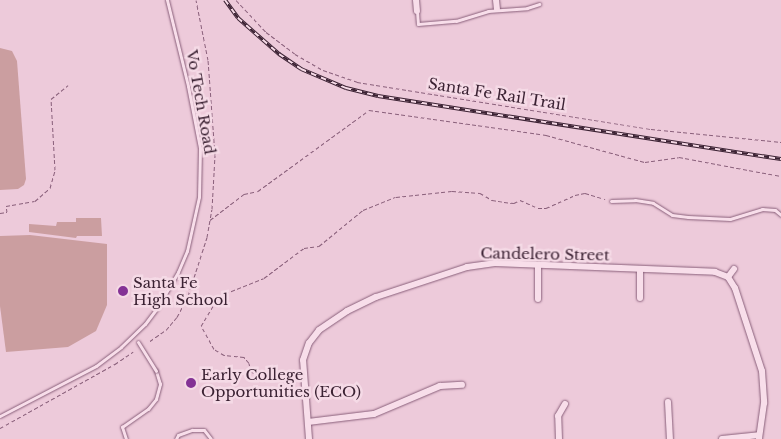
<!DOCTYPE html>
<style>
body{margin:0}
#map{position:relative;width:781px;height:439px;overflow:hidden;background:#edcada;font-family:"Libre Baskerville",serif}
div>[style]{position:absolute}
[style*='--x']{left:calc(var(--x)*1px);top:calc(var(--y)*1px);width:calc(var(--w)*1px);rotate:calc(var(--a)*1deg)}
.green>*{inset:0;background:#cb9ea0}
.path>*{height:1px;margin-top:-0.5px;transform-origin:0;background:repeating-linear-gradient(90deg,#895f7a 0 4px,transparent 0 6.5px)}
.roads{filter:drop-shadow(0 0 1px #895f7a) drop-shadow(0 0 1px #895f7a)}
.service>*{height:3px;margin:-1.5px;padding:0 1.5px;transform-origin:1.5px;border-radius:1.5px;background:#f8deea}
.minor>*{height:6px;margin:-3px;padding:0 3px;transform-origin:3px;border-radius:3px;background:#f8deea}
.rail>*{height:4px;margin-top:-2px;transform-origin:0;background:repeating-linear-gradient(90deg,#f5dae6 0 5.5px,#3b2233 0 11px);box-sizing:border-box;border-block:1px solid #3b2233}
.bridges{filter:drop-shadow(0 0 1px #895f7a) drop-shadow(0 0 1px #895f7a)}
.service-bridge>*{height:3px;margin:-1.5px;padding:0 1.5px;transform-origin:1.5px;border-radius:1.5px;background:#f8deea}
.dots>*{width:14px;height:14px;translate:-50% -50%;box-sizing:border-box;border:2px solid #f5dae6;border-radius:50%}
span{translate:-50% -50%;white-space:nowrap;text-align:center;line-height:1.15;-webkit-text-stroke:5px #f5dae6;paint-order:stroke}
.street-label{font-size:15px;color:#3b2233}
.poi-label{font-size:15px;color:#3b2233}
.left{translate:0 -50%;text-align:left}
</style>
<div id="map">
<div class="green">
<div style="clip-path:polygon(0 48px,12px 51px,17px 61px,26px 179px,24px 185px,18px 189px,0 190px)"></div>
<div style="clip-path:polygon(76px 218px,101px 218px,102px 236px,77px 236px,76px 238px,29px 232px,29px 224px,56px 226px,57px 222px,76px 222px)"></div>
<div style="clip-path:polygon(30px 235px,107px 244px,107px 305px,96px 331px,68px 347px,6px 352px,0 306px,0 236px)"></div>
</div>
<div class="path">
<div style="--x:236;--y:0;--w:44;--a:46.8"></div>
<div style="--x:266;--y:32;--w:36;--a:37"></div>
<div style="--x:295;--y:54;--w:32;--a:30"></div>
<div style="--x:323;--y:70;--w:36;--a:19"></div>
<div style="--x:357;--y:82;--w:298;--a:9.1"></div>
<div style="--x:651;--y:129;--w:131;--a:5.7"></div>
<div style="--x:0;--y:213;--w:7;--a:-8"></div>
<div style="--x:7;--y:212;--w:6;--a:-99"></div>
<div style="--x:6;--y:206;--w:29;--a:-10"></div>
<div style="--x:35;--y:201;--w:20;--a:-41"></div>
<div style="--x:50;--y:188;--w:19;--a:-74"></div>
<div style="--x:55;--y:170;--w:71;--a:-93.2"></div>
<div style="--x:51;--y:99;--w:22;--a:-39"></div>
<div style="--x:210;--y:220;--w:43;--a:-37.4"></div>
<div style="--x:244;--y:194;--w:14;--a:-12"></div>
<div style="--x:258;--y:191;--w:137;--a:-36.1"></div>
<div style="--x:369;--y:110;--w:179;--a:8"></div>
<div style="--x:546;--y:135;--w:103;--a:15.3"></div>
<div style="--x:645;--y:162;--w:34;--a:-8"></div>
<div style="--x:679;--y:157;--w:104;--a:10.6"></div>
<div style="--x:150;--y:341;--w:19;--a:-35"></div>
<div style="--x:166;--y:330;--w:17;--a:-50"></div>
<div style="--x:177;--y:317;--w:24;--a:-62"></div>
<div style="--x:188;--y:296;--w:62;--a:-72.1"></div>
<div style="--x:207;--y:237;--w:28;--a:-80"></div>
<div style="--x:212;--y:209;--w:54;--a:-86.8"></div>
<div style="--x:215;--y:155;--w:95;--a:-94.2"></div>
<div style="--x:208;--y:60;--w:61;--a:-101.3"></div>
<div style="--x:297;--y:377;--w:24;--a:175"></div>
<div style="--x:273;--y:379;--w:23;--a:-162"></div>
<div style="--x:251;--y:372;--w:9;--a:-103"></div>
<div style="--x:249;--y:363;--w:8;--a:-130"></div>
<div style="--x:244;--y:357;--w:20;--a:-174"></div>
<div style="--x:224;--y:355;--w:12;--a:-149"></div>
<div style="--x:214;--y:349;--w:26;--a:-119"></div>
<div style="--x:201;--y:326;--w:35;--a:-59"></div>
<div style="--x:219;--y:296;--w:48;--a:-21.8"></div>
<div style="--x:264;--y:278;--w:50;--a:-36.9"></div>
<div style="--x:304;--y:248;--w:15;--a:-8"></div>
<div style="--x:319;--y:246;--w:57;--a:-39.3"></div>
<div style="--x:363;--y:210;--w:35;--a:-22"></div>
<div style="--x:396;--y:197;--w:56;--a:-6.1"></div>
<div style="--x:452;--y:191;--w:28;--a:4"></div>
<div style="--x:480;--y:193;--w:14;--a:30"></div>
<div style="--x:492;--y:200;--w:12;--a:9"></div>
<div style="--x:504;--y:202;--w:10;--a:6"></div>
<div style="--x:514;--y:203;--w:7;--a:-27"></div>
<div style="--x:520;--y:200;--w:20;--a:24"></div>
<div style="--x:538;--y:208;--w:8;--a:0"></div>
<div style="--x:546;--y:208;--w:32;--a:-24"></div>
<div style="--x:575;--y:195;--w:10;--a:-11"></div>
<div style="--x:585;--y:193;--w:21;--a:17"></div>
<div style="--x:0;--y:428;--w:132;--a:-29.1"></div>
<div style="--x:115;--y:364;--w:22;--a:-34"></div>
</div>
<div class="roads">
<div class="service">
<div style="--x:417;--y:11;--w:13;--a:86"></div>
<div style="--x:418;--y:24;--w:38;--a:-5"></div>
<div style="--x:456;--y:21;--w:34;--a:-17"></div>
<div style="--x:488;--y:11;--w:39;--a:-4"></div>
<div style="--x:527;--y:8;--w:13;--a:-18"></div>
<div style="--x:611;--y:201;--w:24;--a:-2"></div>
<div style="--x:635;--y:200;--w:18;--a:9"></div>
<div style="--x:653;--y:203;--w:22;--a:32"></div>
<div style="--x:672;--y:215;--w:16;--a:7"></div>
<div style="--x:688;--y:217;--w:42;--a:2.7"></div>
<div style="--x:730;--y:219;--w:34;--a:-17"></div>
<div style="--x:762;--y:209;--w:13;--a:4"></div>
<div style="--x:775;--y:210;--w:8;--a:40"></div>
<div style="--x:0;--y:416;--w:108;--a:-27.5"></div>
<div style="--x:96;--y:366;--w:31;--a:-37"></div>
<div style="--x:121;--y:347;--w:33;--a:-44"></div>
<div style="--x:145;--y:324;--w:20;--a:-53"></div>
<div style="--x:157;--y:308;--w:42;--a:-59.7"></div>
<div style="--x:178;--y:272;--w:23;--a:-67"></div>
<div style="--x:187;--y:251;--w:55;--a:-77.5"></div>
<div style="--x:199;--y:197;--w:49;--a:-88.8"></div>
<div style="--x:200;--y:148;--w:63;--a:-101"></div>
<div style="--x:188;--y:86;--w:89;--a:-103.7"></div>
<div style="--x:126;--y:439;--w:13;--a:-108"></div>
<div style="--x:122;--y:427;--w:32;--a:-35"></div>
<div style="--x:148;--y:409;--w:13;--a:-51"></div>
<div style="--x:156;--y:399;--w:16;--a:-75"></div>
<div style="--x:160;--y:384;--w:14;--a:-107"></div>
<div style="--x:176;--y:439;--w:4;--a:-63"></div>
<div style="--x:178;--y:435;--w:15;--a:-20"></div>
<div style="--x:192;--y:430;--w:12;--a:0"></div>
<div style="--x:204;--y:430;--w:11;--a:52"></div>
</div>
<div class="minor">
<div style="--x:416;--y:0;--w:11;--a:85"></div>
<div style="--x:496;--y:0;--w:9;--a:84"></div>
<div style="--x:728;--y:277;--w:10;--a:-53"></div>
<div style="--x:640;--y:298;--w:29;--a:-90"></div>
<div style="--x:538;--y:299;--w:34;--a:-90"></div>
<div style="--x:668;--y:402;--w:37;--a:87"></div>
<div style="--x:308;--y:422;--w:66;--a:-6.9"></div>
<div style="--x:374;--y:414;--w:72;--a:-23"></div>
<div style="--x:440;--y:386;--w:22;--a:-3"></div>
<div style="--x:309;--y:439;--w:79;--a:-94.3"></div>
<div style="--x:303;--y:360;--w:18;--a:-71"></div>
<div style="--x:309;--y:343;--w:16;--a:-52"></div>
<div style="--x:319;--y:330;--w:34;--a:-34"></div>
<div style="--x:347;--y:311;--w:32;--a:-26"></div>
<div style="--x:376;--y:297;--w:96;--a:-18.2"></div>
<div style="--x:467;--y:267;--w:28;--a:-8"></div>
<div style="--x:495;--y:263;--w:220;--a:2.3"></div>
<div style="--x:715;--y:272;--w:14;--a:21"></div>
<div style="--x:728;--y:277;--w:13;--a:58"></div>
<div style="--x:735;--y:288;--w:87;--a:72"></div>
<div style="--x:762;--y:371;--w:32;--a:86"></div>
<div style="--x:764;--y:403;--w:36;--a:98"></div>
<div style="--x:559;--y:439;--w:23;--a:-92"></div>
<div style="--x:558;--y:416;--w:14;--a:-60"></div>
<div style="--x:722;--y:439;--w:37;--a:-6"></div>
</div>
</div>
<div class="rail">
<div style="--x:225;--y:0;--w:22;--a:54"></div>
<div style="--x:238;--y:18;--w:55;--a:41.3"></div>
<div style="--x:279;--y:54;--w:27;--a:34"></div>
<div style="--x:301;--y:69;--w:49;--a:22.9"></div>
<div style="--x:346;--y:88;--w:33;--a:14"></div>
<div style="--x:378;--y:96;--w:408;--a:8.9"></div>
</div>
<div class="bridges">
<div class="service-bridge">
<div style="--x:138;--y:342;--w:34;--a:58"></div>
</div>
</div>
<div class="dots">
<div style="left:123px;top:291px;background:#843295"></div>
<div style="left:191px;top:383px;background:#843295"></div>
</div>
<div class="street-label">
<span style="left:497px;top:94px;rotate:9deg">Santa Fe Rail Trail</span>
<span style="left:201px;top:102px;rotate:80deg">Vo Tech Road</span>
<span style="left:545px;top:254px;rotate:1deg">Candelero Street</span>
</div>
<div class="poi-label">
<span class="left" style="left:133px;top:291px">Santa Fe<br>High School</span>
<span class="left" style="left:201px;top:383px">Early College<br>Opportunities (ECO)</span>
</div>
</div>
